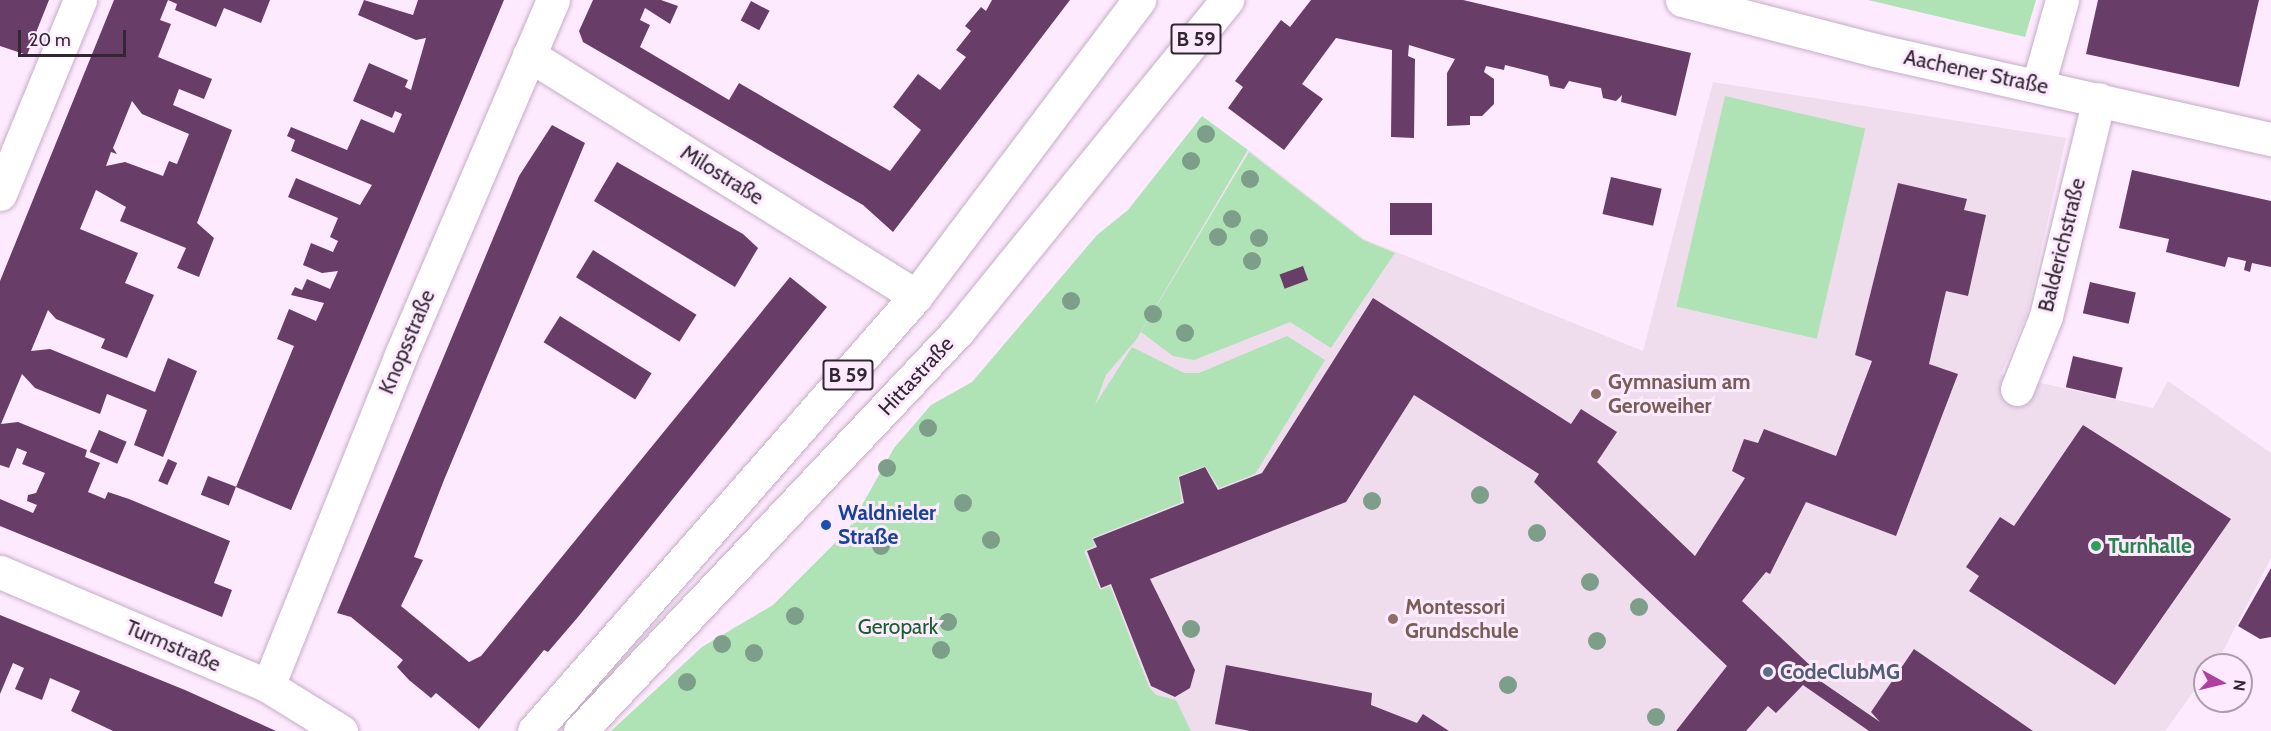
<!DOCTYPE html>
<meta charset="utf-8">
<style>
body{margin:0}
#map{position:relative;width:2271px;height:731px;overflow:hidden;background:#feeaff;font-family:Cabin,sans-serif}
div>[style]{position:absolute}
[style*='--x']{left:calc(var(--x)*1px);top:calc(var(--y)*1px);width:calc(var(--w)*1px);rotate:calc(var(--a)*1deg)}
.education>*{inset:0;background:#efddee}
.green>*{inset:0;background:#afe3b5;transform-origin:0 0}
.building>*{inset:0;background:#683d67;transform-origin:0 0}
.roads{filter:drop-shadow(0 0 2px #c4adc6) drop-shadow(0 0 2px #c4adc6)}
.minor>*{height:33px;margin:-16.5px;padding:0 16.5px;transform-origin:16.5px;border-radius:16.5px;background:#fff}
.tertiary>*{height:33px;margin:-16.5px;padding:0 16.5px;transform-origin:16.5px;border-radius:16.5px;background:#fff}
.primary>*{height:33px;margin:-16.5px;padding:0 16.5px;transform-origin:16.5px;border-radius:16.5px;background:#fff}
.trees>*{width:18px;height:18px;margin:-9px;border-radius:50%;background:#7d9f89}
.dots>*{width:16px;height:16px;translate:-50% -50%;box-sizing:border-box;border:3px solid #feeaff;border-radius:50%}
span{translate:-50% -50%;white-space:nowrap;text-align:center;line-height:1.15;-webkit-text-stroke:6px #feeaff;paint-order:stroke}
.shield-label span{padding:2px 4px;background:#feeaff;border:2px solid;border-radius:4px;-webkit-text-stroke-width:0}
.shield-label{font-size:20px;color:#302731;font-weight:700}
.street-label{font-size:21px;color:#302731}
.education-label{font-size:21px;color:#785e54;font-weight:700}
.left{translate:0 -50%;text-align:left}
.transit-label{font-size:21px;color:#164399;font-weight:700}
.leisure-label{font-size:21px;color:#27864d;font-weight:700}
.park-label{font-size:21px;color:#146128}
.service-label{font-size:21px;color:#4e5e75;font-weight:700}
.north{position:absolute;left:2193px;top:653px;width:60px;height:60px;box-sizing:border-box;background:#feeaff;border:2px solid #ac9cad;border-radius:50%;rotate:98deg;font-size:16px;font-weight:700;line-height:24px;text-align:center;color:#302731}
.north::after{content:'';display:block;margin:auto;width:21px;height:27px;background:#b0409d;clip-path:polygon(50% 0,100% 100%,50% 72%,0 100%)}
.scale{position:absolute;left:18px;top:30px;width:108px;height:27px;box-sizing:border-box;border:3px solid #302731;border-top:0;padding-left:8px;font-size:18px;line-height:21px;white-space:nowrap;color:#302731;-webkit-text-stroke:4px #feeaff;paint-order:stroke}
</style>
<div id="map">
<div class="education">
<div style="clip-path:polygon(1713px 82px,2066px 138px,2027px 314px,2001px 374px,2153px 408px,2168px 381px,2271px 453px,2271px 558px,2222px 653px,2213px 665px,2205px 665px,2205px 676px,2165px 731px,1051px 731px,1001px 640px,1106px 375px,1136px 339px,1249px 150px,1364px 239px,1643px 351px)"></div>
</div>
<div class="green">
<div style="clip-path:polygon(1868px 0,2036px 0,2025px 37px)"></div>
<div style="left:1725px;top:96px;width:144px;height:216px;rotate:13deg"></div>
<div style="clip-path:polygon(1202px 116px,1248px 150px,1136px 340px,1106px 375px,1095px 405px,1132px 347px,1184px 373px,1199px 373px,1287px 336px,1325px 360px,1255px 474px,1219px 488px,1205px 466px,1178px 476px,1182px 502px,1092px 538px,1095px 546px,1084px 551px,1100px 590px,1110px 586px,1149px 687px,1156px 695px,1176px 700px,1191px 731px,611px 731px,702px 647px,773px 605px,848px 530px,894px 448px,931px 405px,972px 382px,1097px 235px,1128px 210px)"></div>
<div style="clip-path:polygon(1249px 152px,1363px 240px,1395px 253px,1331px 348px,1290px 322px,1194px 360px,1173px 356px,1141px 332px)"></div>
</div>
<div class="building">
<div style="clip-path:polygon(0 0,49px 0,27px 55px,0 46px)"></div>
<div style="clip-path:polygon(evenodd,114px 0,168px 0,160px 20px,171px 24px,158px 57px,212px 79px,204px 99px,179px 89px,173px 105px,232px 130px,197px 223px,214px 238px,199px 277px,177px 268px,186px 248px,120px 221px,126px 207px,96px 190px,80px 229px,138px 253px,125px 283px,154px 295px,127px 358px,101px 348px,105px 339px,56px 319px,48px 310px,31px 351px,50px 349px,155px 392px,168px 358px,197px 371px,163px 457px,134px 445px,147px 410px,107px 394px,100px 414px,35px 388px,22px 374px,1px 424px,18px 422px,87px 450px,85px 457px,100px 463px,88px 492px,105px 499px,108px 492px,129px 499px,230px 541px,214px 583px,232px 590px,222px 617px,0 526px,0 499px,33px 513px,37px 505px,27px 501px,28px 495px,36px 493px,45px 473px,22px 464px,27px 452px,17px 448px,9px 468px,0 465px,0 281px,114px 0,132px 101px,142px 114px,189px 134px,177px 164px,169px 161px,163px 176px,125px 162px,106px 166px,111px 152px,117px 154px,113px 148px,132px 101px)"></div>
<div style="clip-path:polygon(168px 0,270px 0,261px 23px,224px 8px,216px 27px,175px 10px,177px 4px)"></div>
<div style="clip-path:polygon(364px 0,413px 15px,418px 0,504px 0,291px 510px,236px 487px,294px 346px,277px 339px,289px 309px,316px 321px,324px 303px,291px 295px,295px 287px,302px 290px,307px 279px,330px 289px,338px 271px,322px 273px,303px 265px,311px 243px,333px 252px,338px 241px,330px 237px,338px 218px,288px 197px,296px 178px,360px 205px,372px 185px,291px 151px,295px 140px,287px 136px,291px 127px,347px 150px,361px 119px,394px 133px,402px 114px,395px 111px,392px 118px,353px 101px,369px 63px,408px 80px,405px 87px,411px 90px,426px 38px,416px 40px,358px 15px)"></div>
<div style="clip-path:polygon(593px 0,661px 0,678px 6px,670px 24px,645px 8px,640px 20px,650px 25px,640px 47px,729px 100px,739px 83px,890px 171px,921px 130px,893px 107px,918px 74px,940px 90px,966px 57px,956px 50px,971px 31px,965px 26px,981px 7px,986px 11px,992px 0,1070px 0,893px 232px,863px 205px,583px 42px,579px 31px)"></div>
<div style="clip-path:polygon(1311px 0,1463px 0,1691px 53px,1676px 116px,1621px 102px,1622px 95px,1616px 101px,1603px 98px,1601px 88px,1569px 81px,1564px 89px,1550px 86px,1548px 76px,1505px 65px,1504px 70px,1486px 66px,1484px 72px,1494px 79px,1494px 104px,1482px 116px,1470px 116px,1470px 125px,1447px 126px,1447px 73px,1455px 59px,1409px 45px,1408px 56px,1415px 59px,1414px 138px,1391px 137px,1392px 50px,1336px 38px,1302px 84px,1323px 99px,1284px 150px,1228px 108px,1243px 87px,1235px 81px,1281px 20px,1290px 27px)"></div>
<div style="clip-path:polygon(2098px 0,2259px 0,2239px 87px,2086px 54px)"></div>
<div style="left:751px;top:1px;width:21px;height:22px;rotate:28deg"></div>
<div style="clip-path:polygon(552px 125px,585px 143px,444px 480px,414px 557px,423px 560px,401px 606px,469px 662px,481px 656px,790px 277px,827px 307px,578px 617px,548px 652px,544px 650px,479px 729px,436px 693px,431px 698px,409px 680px,397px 667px,403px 660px,351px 617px,337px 613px,519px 176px)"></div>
<div style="clip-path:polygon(617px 162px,743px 234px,758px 248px,735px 287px,594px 201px)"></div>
<div style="clip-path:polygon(2132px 170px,2271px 201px,2271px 267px,2252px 263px,2250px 272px,2244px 270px,2246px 261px,2228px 257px,2225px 267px,2166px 252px,2169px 239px,2119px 228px)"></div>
<div style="left:1611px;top:177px;width:52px;height:38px;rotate:13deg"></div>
<div style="clip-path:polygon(1898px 183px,1967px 199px,1964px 210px,1986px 215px,1968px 296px,1946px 291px,1929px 364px,1958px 374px,1896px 536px,1806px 502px,1770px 574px,1766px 572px,1742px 601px,1816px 671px,1813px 676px,1880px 722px,1871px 712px,1914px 649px,2033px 731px,1869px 731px,1803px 685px,1776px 713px,1768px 706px,1746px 731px,1676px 731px,1727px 666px,1534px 482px,1539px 474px,1414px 395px,1346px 502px,1150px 579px,1195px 670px,1190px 688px,1175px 697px,1151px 686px,1111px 584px,1101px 588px,1087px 551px,1097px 547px,1093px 539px,1184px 503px,1179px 477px,1205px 467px,1218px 490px,1262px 473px,1373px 298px,1571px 424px,1581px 409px,1617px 432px,1597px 462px,1695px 556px,1745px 478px,1732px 471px,1744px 439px,1758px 443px,1764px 429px,1836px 456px,1872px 361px,1855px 355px)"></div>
<div style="left:1390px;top:203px;width:42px;height:32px"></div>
<div style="left:593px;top:250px;width:122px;height:32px;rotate:32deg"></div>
<div style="left:1303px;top:266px;width:15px;height:25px;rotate:70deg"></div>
<div style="left:2090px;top:282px;width:47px;height:32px;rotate:13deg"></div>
<div style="left:560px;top:316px;width:108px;height:31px;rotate:32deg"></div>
<div style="left:2073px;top:356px;width:51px;height:32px;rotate:13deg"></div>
<div style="clip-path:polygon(2083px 425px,2231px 519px,2115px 685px,1969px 591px,1979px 576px,1966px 567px,2000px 517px,2014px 526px)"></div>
<div style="left:99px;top:430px;width:30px;height:24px;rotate:23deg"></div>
<div style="left:168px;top:459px;width:10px;height:24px;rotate:24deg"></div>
<div style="left:208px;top:476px;width:30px;height:20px;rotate:21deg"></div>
<div style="clip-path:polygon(2271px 568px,2271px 637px,2260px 639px,2238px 626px)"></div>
<div style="clip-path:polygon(0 615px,185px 690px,276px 731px,113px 731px,71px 711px,80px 691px,50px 678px,42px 700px,15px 689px,24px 668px,13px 663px,0 694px)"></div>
<div style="clip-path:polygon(1226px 665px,1372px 693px,1371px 705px,1417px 723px,1423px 714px,1449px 731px,1250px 731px,1215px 724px)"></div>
</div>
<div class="roads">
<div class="minor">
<div style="--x:529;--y:55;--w:456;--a:31.9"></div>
<div style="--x:2038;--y:85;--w:88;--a:-74.2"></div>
<div style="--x:0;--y:194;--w:210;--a:-67.6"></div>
<div style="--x:2017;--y:389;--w:79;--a:-68.3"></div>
<div style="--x:2046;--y:316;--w:223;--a:-76.3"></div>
<div style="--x:0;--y:572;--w:291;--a:23"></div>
<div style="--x:268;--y:686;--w:86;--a:31.7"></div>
<div style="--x:268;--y:686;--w:354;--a:-68.1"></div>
<div style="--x:400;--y:357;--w:388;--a:-66.8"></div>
</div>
<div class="tertiary">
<div style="--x:1682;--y:0;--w:199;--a:14.5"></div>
<div style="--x:1875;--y:50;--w:406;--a:12.7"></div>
</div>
<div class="primary">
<div style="--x:534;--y:731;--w:579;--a:-48.71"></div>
<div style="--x:916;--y:296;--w:371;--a:-53"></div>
<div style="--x:580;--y:731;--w:550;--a:-46.62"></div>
<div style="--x:958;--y:331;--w:427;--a:-50.9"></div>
</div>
</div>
<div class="trees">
<div style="left:1206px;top:134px"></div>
<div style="left:1191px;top:161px"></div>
<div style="left:1250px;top:179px"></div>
<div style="left:1232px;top:219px"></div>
<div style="left:1218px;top:237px"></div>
<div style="left:1259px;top:238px"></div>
<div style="left:1252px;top:261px"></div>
<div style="left:1071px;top:301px"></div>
<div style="left:1153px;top:314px"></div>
<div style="left:1185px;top:333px"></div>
<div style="left:928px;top:428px"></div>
<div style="left:887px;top:468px"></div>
<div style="left:1480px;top:495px"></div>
<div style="left:1372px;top:501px"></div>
<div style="left:963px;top:503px"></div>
<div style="left:1537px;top:533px"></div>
<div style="left:991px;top:540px"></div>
<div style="left:881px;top:546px"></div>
<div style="left:1590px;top:582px"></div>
<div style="left:1639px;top:607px"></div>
<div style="left:795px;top:616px"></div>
<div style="left:948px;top:622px"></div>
<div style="left:1191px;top:629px"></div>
<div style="left:1597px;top:641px"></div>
<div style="left:722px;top:644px"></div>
<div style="left:941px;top:650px"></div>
<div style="left:754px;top:653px"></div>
<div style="left:687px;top:682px"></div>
<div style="left:1508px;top:685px"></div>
<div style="left:1656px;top:717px"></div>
</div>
<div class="dots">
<div style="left:1596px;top:394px;background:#8d6e63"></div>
<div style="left:826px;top:525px;background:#1a4fb4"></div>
<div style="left:2096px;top:546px;background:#2e9e5b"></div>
<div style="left:1393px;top:619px;background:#8d6e63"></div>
<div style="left:1768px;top:672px;background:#5c6f8a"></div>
</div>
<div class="shield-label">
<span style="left:1196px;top:39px">B 59</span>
<span style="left:848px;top:375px">B 59</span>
</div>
<div class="street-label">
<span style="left:1976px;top:72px;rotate:12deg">Aachener Straße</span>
<span style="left:722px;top:175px;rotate:32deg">Milostraße</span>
<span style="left:2062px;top:245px;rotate:-76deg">Balderichstraße</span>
<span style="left:407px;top:342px;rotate:-67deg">Knopsstraße</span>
<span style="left:916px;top:376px;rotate:-47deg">Hittastraße</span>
<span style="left:173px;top:646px;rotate:23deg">Turmstraße</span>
</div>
<div class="education-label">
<span class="left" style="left:1608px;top:394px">Gymnasium am<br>Geroweiher</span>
<span class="left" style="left:1405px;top:619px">Montessori<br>Grundschule</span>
</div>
<div class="transit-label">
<span class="left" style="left:838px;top:525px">Waldnieler<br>Straße</span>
</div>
<div class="leisure-label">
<span class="left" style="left:2108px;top:546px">Turnhalle</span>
</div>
<div class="park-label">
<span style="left:898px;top:627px">Geropark</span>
</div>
<div class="service-label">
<span class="left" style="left:1780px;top:672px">CodeClubMG</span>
</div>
<div class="north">N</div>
<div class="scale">20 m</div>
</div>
